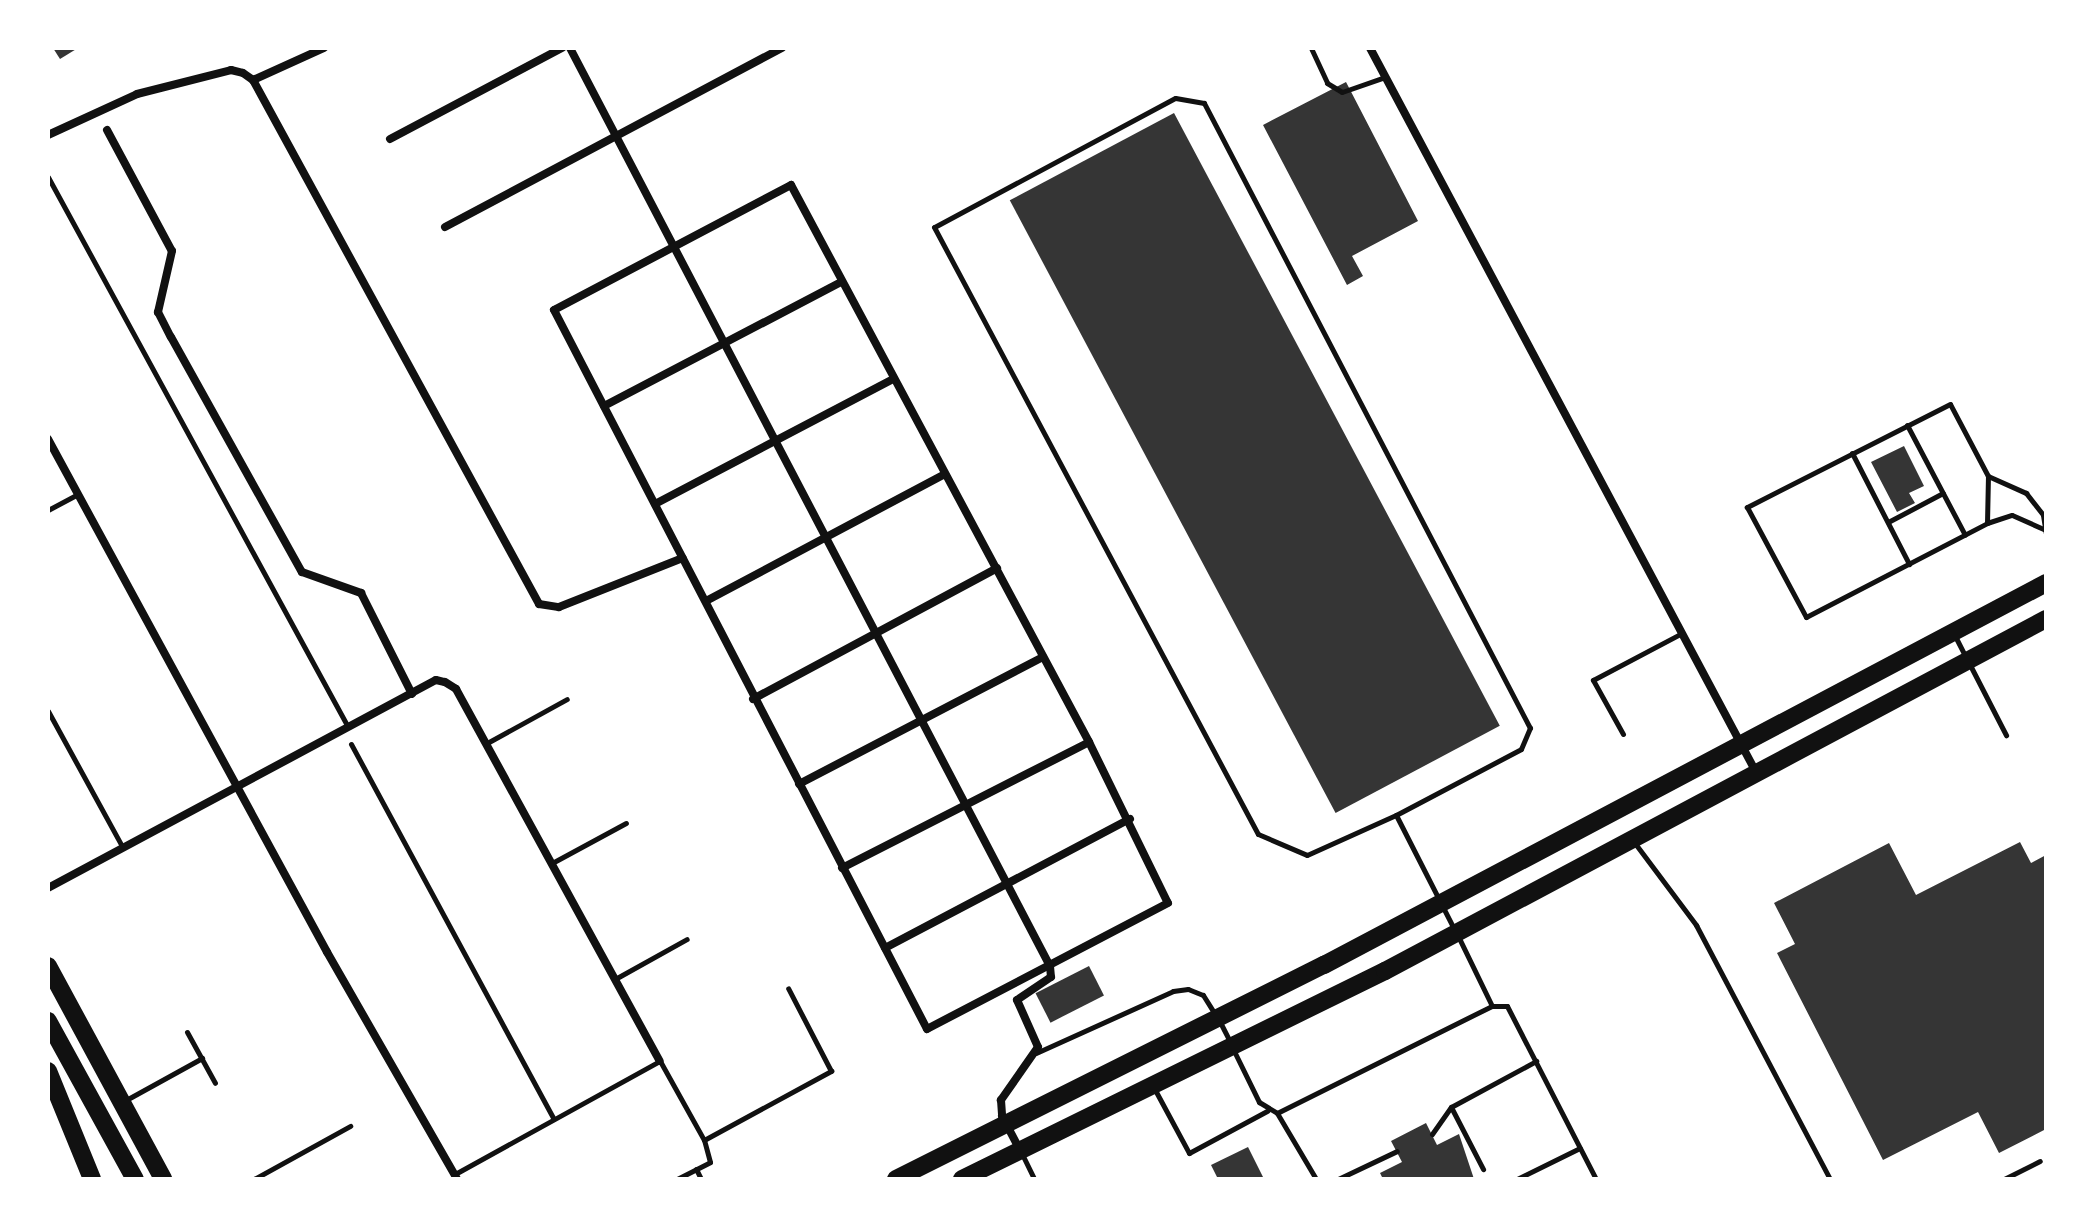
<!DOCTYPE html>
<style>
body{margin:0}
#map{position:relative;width:2094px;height:1227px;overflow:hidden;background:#fff;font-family:"Noto Sans",sans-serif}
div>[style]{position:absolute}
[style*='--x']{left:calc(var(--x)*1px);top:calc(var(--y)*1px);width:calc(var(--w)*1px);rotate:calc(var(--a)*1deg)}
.building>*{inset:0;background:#353535;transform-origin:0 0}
.service>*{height:5px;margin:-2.5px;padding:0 2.5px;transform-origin:2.5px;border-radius:2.5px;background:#111}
.minor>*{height:8px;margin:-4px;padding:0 4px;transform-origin:4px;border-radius:4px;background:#111}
.primary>*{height:18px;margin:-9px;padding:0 9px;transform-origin:9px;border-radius:9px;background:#111}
span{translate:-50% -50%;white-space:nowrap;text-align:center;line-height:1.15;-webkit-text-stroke:6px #fff;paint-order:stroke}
.frame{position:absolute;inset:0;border:50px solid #fff;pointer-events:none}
</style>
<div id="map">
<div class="building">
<div style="clip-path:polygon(53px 48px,78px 48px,60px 59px)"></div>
<div style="clip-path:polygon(1346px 82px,1418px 221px,1352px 256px,1363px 276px,1347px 285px,1263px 125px)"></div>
<div style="left:1174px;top:113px;width:694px;height:186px;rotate:62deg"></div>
<div style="clip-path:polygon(1904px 446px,1924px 486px,1909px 493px,1915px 503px,1897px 512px,1871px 462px)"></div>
<div style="clip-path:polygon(2020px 842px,2031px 863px,2046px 855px,2046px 1129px,1999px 1153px,1978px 1112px,1883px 1160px,1777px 953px,1795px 944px,1774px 903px,1889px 843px,1916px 895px)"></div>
<div style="left:1089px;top:966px;width:33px;height:60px;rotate:63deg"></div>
<div style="clip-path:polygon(1426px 1123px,1437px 1145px,1459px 1134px,1474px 1179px,1383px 1179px,1380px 1173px,1402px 1162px,1391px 1141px)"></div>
<div style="clip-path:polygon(1248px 1147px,1264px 1179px,1218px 1179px,1211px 1165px)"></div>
</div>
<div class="service">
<div style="--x:1311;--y:48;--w:38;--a:65"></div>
<div style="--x:1327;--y:83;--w:17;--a:31"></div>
<div style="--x:1342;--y:92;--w:46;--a:-19.2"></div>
<div style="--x:48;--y:177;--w:626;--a:61.39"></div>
<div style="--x:1907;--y:425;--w:124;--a:62.2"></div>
<div style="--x:1852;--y:453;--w:125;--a:62.8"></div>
<div style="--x:1988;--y:476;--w:42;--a:24.1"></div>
<div style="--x:2026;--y:493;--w:28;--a:52"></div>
<div style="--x:2043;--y:515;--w:18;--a:81"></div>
<div style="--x:48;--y:510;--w:34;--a:-28"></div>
<div style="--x:1888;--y:522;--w:62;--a:-27.8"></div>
<div style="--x:1987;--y:523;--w:47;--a:-88.8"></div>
<div style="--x:1988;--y:476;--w:81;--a:-117.8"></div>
<div style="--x:1950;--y:404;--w:228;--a:153.1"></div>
<div style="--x:1747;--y:507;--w:125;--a:61.8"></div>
<div style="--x:1806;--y:617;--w:204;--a:-27.4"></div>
<div style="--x:1987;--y:523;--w:26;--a:-18"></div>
<div style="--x:2012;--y:515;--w:35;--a:24"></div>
<div style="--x:1955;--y:636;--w:22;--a:63"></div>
<div style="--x:1970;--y:665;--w:79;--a:62.8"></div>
<div style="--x:48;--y:711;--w:156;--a:61.3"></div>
<div style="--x:1623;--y:734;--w:62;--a:-119.1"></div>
<div style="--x:1593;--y:680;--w:101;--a:-27.8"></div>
<div style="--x:487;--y:743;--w:91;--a:-28.8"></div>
<div style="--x:351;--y:744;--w:426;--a:61.6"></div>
<div style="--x:1396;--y:815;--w:141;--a:-27.8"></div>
<div style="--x:1521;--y:749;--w:23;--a:-67"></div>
<div style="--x:1530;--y:728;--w:705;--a:-117.55"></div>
<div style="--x:1204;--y:103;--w:29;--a:-170"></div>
<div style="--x:1175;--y:98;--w:273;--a:151.8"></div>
<div style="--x:934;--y:227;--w:688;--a:61.91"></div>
<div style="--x:1258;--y:834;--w:53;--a:23.2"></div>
<div style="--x:1307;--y:855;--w:98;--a:-24.2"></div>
<div style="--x:1396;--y:815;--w:128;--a:63"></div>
<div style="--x:1634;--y:842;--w:104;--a:53.2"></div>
<div style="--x:1696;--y:925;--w:287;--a:62.2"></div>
<div style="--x:552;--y:863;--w:84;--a:-28.4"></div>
<div style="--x:615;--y:979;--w:82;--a:-29.1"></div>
<div style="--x:1492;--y:1006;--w:15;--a:0"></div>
<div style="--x:1507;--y:1006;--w:195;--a:62.8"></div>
<div style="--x:1220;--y:1022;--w:22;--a:63"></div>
<div style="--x:187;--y:1032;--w:58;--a:61.2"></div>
<div style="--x:1234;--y:1051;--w:57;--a:63.9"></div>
<div style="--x:1259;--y:1102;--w:21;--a:31"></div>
<div style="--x:1277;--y:1113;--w:240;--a:-26.5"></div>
<div style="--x:1492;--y:1006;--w:76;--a:-115.9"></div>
<div style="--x:1036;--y:1053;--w:150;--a:-24.3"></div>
<div style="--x:1173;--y:991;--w:15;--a:-8"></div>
<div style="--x:1188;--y:989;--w:16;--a:22"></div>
<div style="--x:1203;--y:995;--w:22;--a:58"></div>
<div style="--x:1154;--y:1088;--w:74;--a:61.7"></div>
<div style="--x:1189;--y:1153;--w:89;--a:-28.3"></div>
<div style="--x:126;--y:1100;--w:87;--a:-28.9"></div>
<div style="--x:1451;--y:1107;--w:70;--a:62.7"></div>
<div style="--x:1277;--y:1113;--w:77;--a:59.4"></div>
<div style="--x:1432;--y:1134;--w:33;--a:-55"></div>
<div style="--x:1451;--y:1107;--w:97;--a:-28.4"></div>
<div style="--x:1022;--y:1154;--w:28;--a:64"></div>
<div style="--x:696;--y:1169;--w:11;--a:63"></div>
<div style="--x:455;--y:1174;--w:234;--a:-28.9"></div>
<div style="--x:660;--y:1061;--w:90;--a:60.9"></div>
<div style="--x:704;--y:1140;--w:145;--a:-28.5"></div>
<div style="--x:831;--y:1071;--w:93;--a:-117.4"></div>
<div style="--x:254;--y:1179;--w:110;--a:-28.9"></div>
<div style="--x:677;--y:1179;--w:37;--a:-27"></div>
<div style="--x:710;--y:1162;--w:23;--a:-105"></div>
<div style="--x:1338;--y:1179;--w:65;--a:-25.4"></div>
<div style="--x:1517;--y:1179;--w:70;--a:-26.2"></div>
<div style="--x:2004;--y:1179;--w:40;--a:-26.6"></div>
</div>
<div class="minor">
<div style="--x:570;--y:48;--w:1036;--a:62.4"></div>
<div style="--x:1050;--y:966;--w:11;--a:85"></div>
<div style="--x:1051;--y:977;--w:41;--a:145.9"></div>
<div style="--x:1017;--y:1000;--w:51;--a:65.9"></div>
<div style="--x:1038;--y:1047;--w:65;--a:124.9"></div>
<div style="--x:1001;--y:1100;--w:16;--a:86"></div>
<div style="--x:1002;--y:1116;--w:41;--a:62.2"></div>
<div style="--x:1370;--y:48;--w:823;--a:61.94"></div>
<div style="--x:253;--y:80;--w:78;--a:-24.3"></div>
<div style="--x:107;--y:130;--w:137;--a:61.8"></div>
<div style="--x:172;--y:251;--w:63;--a:102.9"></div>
<div style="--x:158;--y:312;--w:28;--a:63"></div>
<div style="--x:171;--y:337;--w:269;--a:60.9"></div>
<div style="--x:302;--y:572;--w:63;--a:19.6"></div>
<div style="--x:361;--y:593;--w:113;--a:63.2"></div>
<div style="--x:48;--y:135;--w:98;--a:-24.7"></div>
<div style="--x:137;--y:94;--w:97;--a:-14.3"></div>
<div style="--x:231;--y:70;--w:12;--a:14"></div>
<div style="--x:243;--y:73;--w:12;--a:35"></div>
<div style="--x:253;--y:80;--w:597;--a:61.37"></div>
<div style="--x:539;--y:604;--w:20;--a:9"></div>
<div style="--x:559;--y:607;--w:133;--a:-21.6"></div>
<div style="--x:390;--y:139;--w:195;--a:-27.9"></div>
<div style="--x:791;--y:185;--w:632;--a:61.85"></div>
<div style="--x:1089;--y:742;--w:179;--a:63.9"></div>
<div style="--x:1168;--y:903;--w:272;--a:152.4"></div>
<div style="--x:927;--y:1029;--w:810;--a:-117.42"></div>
<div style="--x:554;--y:310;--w:268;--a:-27.8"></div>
<div style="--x:445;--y:227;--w:382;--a:-28"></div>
<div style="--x:604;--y:406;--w:267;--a:-27.6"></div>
<div style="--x:48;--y:439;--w:584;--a:61.46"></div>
<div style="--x:327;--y:952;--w:262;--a:60.2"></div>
<div style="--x:655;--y:504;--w:269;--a:-27.7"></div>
<div style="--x:706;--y:601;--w:268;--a:-28"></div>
<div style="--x:753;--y:699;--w:277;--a:-28.2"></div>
<div style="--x:799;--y:784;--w:275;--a:-27.5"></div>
<div style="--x:842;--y:868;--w:277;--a:-27"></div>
<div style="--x:48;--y:888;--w:440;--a:-28.2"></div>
<div style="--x:436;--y:680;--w:9;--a:13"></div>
<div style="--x:445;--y:682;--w:13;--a:32"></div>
<div style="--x:456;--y:689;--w:424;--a:61.3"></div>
<div style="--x:885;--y:948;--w:277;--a:-27.8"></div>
</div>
<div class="primary">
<div style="--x:48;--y:966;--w:242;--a:61.6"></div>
<div style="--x:48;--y:1021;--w:180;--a:61.2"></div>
<div style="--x:48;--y:1071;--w:117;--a:67.8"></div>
<div style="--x:896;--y:1179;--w:479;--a:-26.6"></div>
<div style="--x:1324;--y:965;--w:817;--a:-27.88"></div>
<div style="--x:962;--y:1179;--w:471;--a:-26.2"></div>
<div style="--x:1385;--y:971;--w:749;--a:-28.04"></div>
</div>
<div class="frame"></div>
</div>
